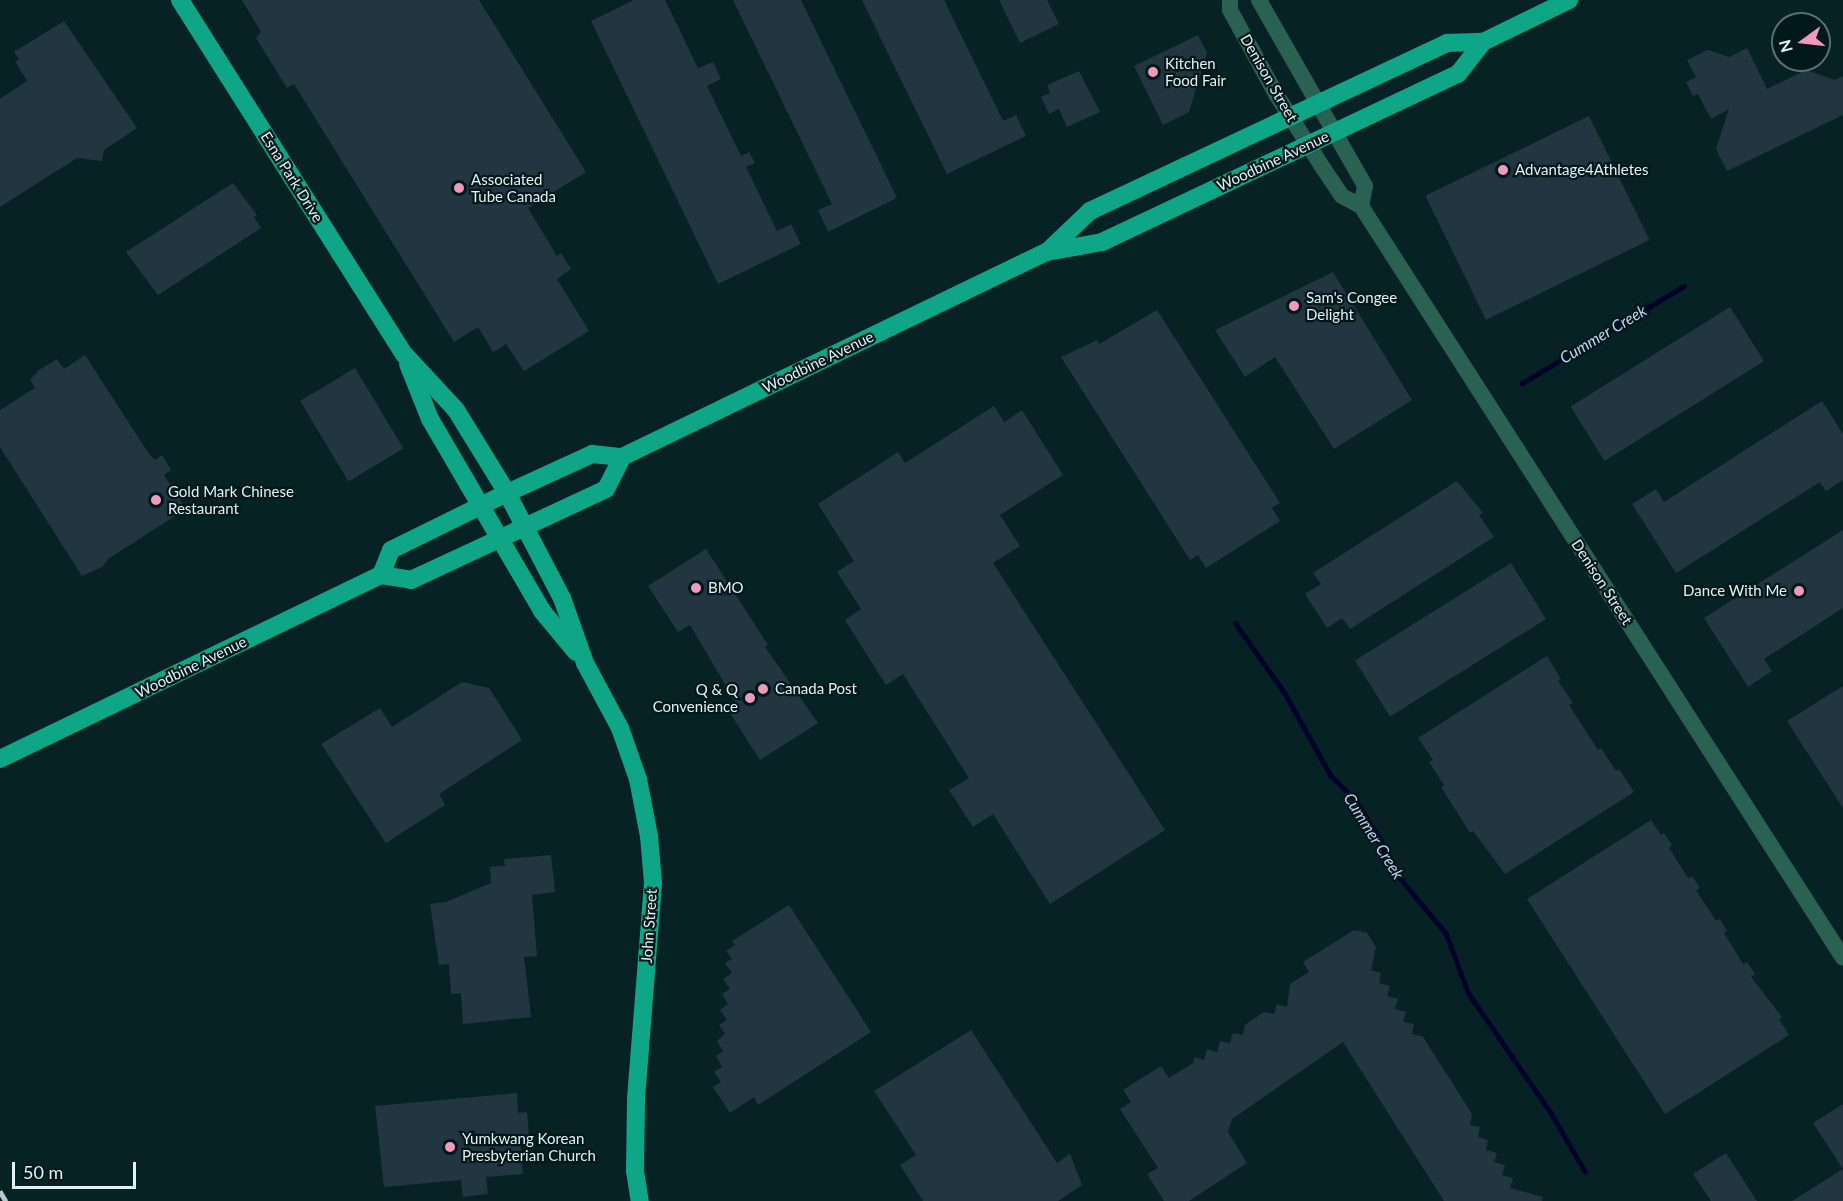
<!DOCTYPE html>
<style>
body{margin:0}
#map{position:relative;width:1843px;height:1201px;overflow:hidden;background:#062224;font-family:Lato,sans-serif}
div>[style]{position:absolute}
[style*='--x']{left:calc(var(--x)*1px);top:calc(var(--y)*1px);width:calc(var(--w)*1px);rotate:calc(var(--a)*1deg)}
.stream>*{height:5px;margin:-2.5px;padding:0 2.5px;transform-origin:2.5px;border-radius:2.5px;background:#00022a}
.building>*{inset:0;background:#213641;transform-origin:0 0}
.minor>*{height:16px;margin:-8px;padding:0 8px;transform-origin:8px;border-radius:8px;background:#296152}
.major>*{height:18px;margin:-9px;padding:0 9px;transform-origin:9px;border-radius:9px;background:#0ea686}
.rail>*{height:4.5px;margin-top:-2.25px;transform-origin:0;background:repeating-linear-gradient(90deg,#b8cacc 0 12px,transparent 0 18px)}
.dots>*{width:16px;height:16px;translate:-50% -50%;box-sizing:border-box;border:3px solid #00181b;border-radius:50%}
span{translate:-50% -50%;white-space:nowrap;text-align:center;line-height:1.15;-webkit-text-stroke:4.5px #00181b;paint-order:stroke}
.poi-label{font-size:15px;color:#e2f1f3}
.left{translate:0 -50%;text-align:left}
.right{translate:-100% -50%;text-align:right}
.street-label{font-size:15px;color:#e2f1f3}
.water-label{font-size:16px;color:#c4d3f2;font-style:italic}
.north{position:absolute;left:1771px;top:12px;width:60px;height:60px;box-sizing:border-box;background:#00181b;border:2px solid #5a6f71;border-radius:50%;rotate:255deg;font-size:16px;font-weight:700;line-height:24px;text-align:center;color:#e2f1f3}
.north::after{content:'';display:block;margin:auto;width:21px;height:27px;background:#ef9ab8;clip-path:polygon(50% 0,100% 100%,50% 72%,0 100%)}
.scale{position:absolute;left:12px;top:1162px;width:124px;height:27px;box-sizing:border-box;border:3px solid #e2f1f3;border-top:0;padding-left:8px;font-size:18px;line-height:21px;white-space:nowrap;color:#e2f1f3;-webkit-text-stroke:4px #00181b;paint-order:stroke}
</style>
<div id="map">
<div class="stream">
<div style="--x:1522;--y:383;--w:189;--a:-30.9"></div>
<div style="--x:1235;--y:623;--w:87;--a:54.8"></div>
<div style="--x:1285;--y:694;--w:93;--a:60.9"></div>
<div style="--x:1330;--y:775;--w:33;--a:44"></div>
<div style="--x:1354;--y:798;--w:51;--a:57.9"></div>
<div style="--x:1381;--y:841;--w:25;--a:72"></div>
<div style="--x:1389;--y:865;--w:89;--a:50.4"></div>
<div style="--x:1446;--y:934;--w:63;--a:69.6"></div>
<div style="--x:1468;--y:993;--w:145;--a:55.4"></div>
<div style="--x:1550;--y:1112;--w:69;--a:59.7"></div>
</div>
<div class="building">
<div style="clip-path:polygon(242px 0,479px 0,586px 172px,528px 208px,557px 256px,561px 253px,571px 269px,557px 279px,589px 331px,524px 371px,506px 344px,493px 352px,478px 327px,454px 342px,294px 84px,287px 88px,256px 38px,261px 32px)"></div>
<div style="clip-path:polygon(634px 0,665px 0,698px 68px,713px 62px,721px 79px,707px 86px,741px 156px,749px 152px,755px 163px,746px 167px,777px 231px,791px 224px,801px 244px,718px 284px,591px 21px)"></div>
<div style="clip-path:polygon(733px 0,801px 0,897px 198px,828px 232px,818px 210px,832px 204px)"></div>
<div style="clip-path:polygon(862px 0,944px 0,1003px 121px,1016px 115px,1026px 136px,947px 174px)"></div>
<div style="clip-path:polygon(999px 0,1047px 0,1059px 24px,1020px 43px)"></div>
<div style="clip-path:polygon(64px 21px,137px 128px,104px 150px,102px 161px,77px 158px,0 207px,0 99px,27px 81px,15px 61px,19px 59px,14px 52px)"></div>
<div style="clip-path:polygon(1198px 35px,1207px 53px,1189px 112px,1163px 125px,1134px 66px)"></div>
<div style="clip-path:polygon(1747px 48px,1767px 89px,1806px 70px,1835px 80px,1843px 76px,1843px 115px,1727px 171px,1716px 149px,1729px 109px,1711px 119px,1698px 94px,1693px 96px,1686px 82px,1696px 77px,1687px 60px,1708px 50px,1729px 57px)"></div>
<div style="clip-path:polygon(1079px 71px,1100px 112px,1067px 127px,1059px 109px,1049px 114px,1041px 97px,1050px 93px,1047px 85px)"></div>
<div style="left:1589px;top:116px;width:138px;height:182px;rotate:64deg"></div>
<div style="clip-path:polygon(233px 183px,257px 215px,254px 217px,261px 228px,158px 295px,126px 252px)"></div>
<div style="clip-path:polygon(1333px 272px,1412px 400px,1334px 449px,1275px 357px,1245px 377px,1215px 330px)"></div>
<div style="left:1730px;top:307px;width:64px;height:188px;rotate:58deg"></div>
<div style="clip-path:polygon(1157px 310px,1280px 503px,1272px 508px,1280px 521px,1206px 568px,1198px 555px,1190px 560px,1061px 357px,1097px 340px,1099px 344px)"></div>
<div style="clip-path:polygon(85px 355px,149px 454px,155px 460px,162px 455px,171px 470px,164px 475px,186px 509px,108px 559px,102px 567px,82px 576px,0 447px,0 410px,35px 388px,30px 380px,39px 370px,57px 359px,64px 369px)"></div>
<div style="left:355px;top:368px;width:94px;height:64px;rotate:59deg"></div>
<div style="clip-path:polygon(1822px 401px,1843px 434px,1843px 480px,1826px 491px,1820px 482px,1676px 573px,1632px 504px,1656px 489px,1664px 502px)"></div>
<div style="clip-path:polygon(994px 406px,1004px 422px,1022px 410px,1063px 475px,1000px 515px,1020px 546px,993px 563px,1165px 830px,1050px 904px,993px 814px,973px 827px,949px 790px,969px 778px,903px 674px,886px 685px,845px 620px,861px 609px,837px 572px,854px 561px,818px 504px,898px 452px,905px 463px)"></div>
<div style="clip-path:polygon(1457px 481px,1483px 513px,1479px 515px,1494px 537px,1350px 629px,1342px 618px,1327px 628px,1305px 594px,1321px 584px,1313px 573px)"></div>
<div style="clip-path:polygon(1843px 530px,1843px 608px,1764px 659px,1772px 671px,1748px 687px,1704px 618px)"></div>
<div style="clip-path:polygon(706px 549px,768px 645px,765px 647px,818px 723px,760px 760px,730px 713px,739px 708px,690px 625px,678px 632px,648px 586px)"></div>
<div style="left:1511px;top:563px;width:66px;height:184px;rotate:58deg"></div>
<div style="clip-path:polygon(1547px 656px,1561px 679px,1558px 681px,1573px 703px,1569px 705px,1598px 750px,1601px 748px,1616px 771px,1619px 769px,1634px 792px,1505px 874px,1473px 831px,1470px 833px,1441px 787px,1444px 785px,1429px 762px,1433px 760px,1418px 738px)"></div>
<div style="clip-path:polygon(462px 682px,489px 688px,522px 740px,439px 794px,445px 805px,386px 843px,321px 744px,380px 708px,392px 727px)"></div>
<div style="clip-path:polygon(1843px 686px,1843px 808px,1787px 721px)"></div>
<div style="clip-path:polygon(1651px 820px,1661px 835px,1664px 833px,1672px 845px,1669px 848px,1688px 878px,1692px 876px,1700px 888px,1696px 890px,1716px 921px,1720px 919px,1727px 931px,1724px 933px,1743px 964px,1747px 962px,1755px 974px,1751px 977px,1782px 1017px,1779px 1019px,1789px 1035px,1665px 1114px,1527px 899px)"></div>
<div style="clip-path:polygon(551px 855px,555px 892px,532px 895px,537px 956px,524px 957px,531px 1017px,463px 1024px,461px 993px,451px 994px,449px 964px,439px 965px,430px 904px,446px 902px,491px 883px,490px 867px,505px 866px,504px 859px)"></div>
<div style="clip-path:polygon(789px 905px,871px 1032px,758px 1105px,754px 1097px,730px 1113px,713px 1087px,721px 1082px,714px 1072px,722px 1067px,716px 1056px,723px 1051px,717px 1041px,725px 1034px,719px 1025px,727px 1020px,720px 1010px,728px 1004px,722px 994px,730px 989px,723px 979px,732px 973px,725px 963px,732px 959px,726px 951px,735px 945px,732px 941px)"></div>
<div style="clip-path:polygon(1354px 930px,1367px 933px,1376px 947px,1371px 970px,1381px 973px,1379px 983px,1390px 986px,1387px 996px,1398px 999px,1395px 1009px,1406px 1012px,1403px 1022px,1414px 1024px,1412px 1034px,1423px 1037px,1472px 1114px,1470px 1125px,1480px 1127px,1478px 1137px,1488px 1140px,1486px 1150px,1497px 1153px,1494px 1162px,1505px 1165px,1502px 1175px,1513px 1178px,1510px 1188px,1543px 1197px,1542px 1201px,1444px 1201px,1343px 1042px,1232px 1119px,1228px 1132px,1247px 1163px,1189px 1201px,1164px 1201px,1147px 1174px,1158px 1168px,1120px 1109px,1131px 1102px,1123px 1090px,1161px 1066px,1169px 1078px,1193px 1063px,1194px 1057px,1204px 1060px,1207px 1049px,1217px 1052px,1220px 1041px,1230px 1043px,1233px 1033px,1243px 1035px,1245px 1025px,1264px 1012px,1274px 1014px,1277px 1004px,1287px 1007px,1290px 984px,1309px 972px,1303px 962px)"></div>
<div style="clip-path:polygon(971px 1030px,1057px 1163px,1070px 1154px,1082px 1185px,1058px 1201px,923px 1201px,900px 1165px,916px 1155px,874px 1091px)"></div>
<div style="clip-path:polygon(517px 1093px,518px 1113px,527px 1112px,529px 1136px,520px 1137px,523px 1174px,486px 1177px,488px 1194px,463px 1197px,461px 1180px,384px 1187px,375px 1106px)"></div>
<div style="clip-path:polygon(1843px 1104px,1843px 1201px,1792px 1201px,1843px 1169px,1813px 1123px)"></div>
<div style="clip-path:polygon(1726px 1153px,1757px 1201px,1711px 1201px,1693px 1174px)"></div>
</div>
<div class="minor">
<div style="--x:1230;--y:0;--w:10;--a:90"></div>
<div style="--x:1230;--y:10;--w:96;--a:61.3"></div>
<div style="--x:1276;--y:94;--w:84;--a:57.6"></div>
<div style="--x:1321;--y:165;--w:37;--a:56"></div>
<div style="--x:1342;--y:196;--w:21;--a:28"></div>
<div style="--x:1361;--y:206;--w:893;--a:57.34"></div>
<div style="--x:1259;--y:0;--w:214;--a:60.3"></div>
<div style="--x:1365;--y:186;--w:20;--a:101"></div>
</div>
<div class="major">
<div style="--x:180;--y:0;--w:419;--a:57.7"></div>
<div style="--x:404;--y:354;--w:76;--a:47.1"></div>
<div style="--x:456;--y:410;--w:97;--a:58.4"></div>
<div style="--x:507;--y:493;--w:119;--a:62.4"></div>
<div style="--x:562;--y:598;--w:69;--a:70.5"></div>
<div style="--x:585;--y:663;--w:74;--a:61.7"></div>
<div style="--x:620;--y:728;--w:54;--a:70.6"></div>
<div style="--x:638;--y:779;--w:58;--a:79.1"></div>
<div style="--x:649;--y:836;--w:47;--a:85.1"></div>
<div style="--x:653;--y:883;--w:218;--a:94.5"></div>
<div style="--x:636;--y:1100;--w:71;--a:90.8"></div>
<div style="--x:635;--y:1171;--w:30;--a:81"></div>
<div style="--x:1047;--y:252;--w:59;--a:-43.6"></div>
<div style="--x:1090;--y:211;--w:395;--a:-25.2"></div>
<div style="--x:1447;--y:43;--w:36;--a:-2"></div>
<div style="--x:1483;--y:42;--w:96;--a:-26"></div>
<div style="--x:408;--y:364;--w:59;--a:68.2"></div>
<div style="--x:430;--y:419;--w:222;--a:59.7"></div>
<div style="--x:542;--y:611;--w:53;--a:50.3"></div>
<div style="--x:381;--y:575;--w:27;--a:-68"></div>
<div style="--x:391;--y:550;--w:129;--a:-26.2"></div>
<div style="--x:507;--y:493;--w:94;--a:-24.6"></div>
<div style="--x:592;--y:454;--w:30;--a:6"></div>
<div style="--x:622;--y:457;--w:472;--a:-25.8"></div>
<div style="--x:1047;--y:252;--w:56;--a:-10.3"></div>
<div style="--x:1102;--y:242;--w:394;--a:-25.3"></div>
<div style="--x:1458;--y:74;--w:41;--a:-52"></div>
<div style="--x:0;--y:759;--w:423;--a:-25.8"></div>
<div style="--x:381;--y:575;--w:30;--a:9"></div>
<div style="--x:411;--y:580;--w:215;--a:-25"></div>
<div style="--x:606;--y:489;--w:36;--a:-63"></div>
</div>
<div class="rail">
<div style="--x:0;--y:1191;--w:12;--a:59"></div>
</div>
<div class="dots">
<div style="left:1153px;top:72px;background:#ef9ab8"></div>
<div style="left:1503px;top:170px;background:#ef9ab8"></div>
<div style="left:459px;top:188px;background:#ef9ab8"></div>
<div style="left:1294px;top:306px;background:#ef9ab8"></div>
<div style="left:156px;top:500px;background:#ef9ab8"></div>
<div style="left:696px;top:588px;background:#ef9ab8"></div>
<div style="left:1799px;top:591px;background:#ef9ab8"></div>
<div style="left:763px;top:689px;background:#ef9ab8"></div>
<div style="left:750px;top:698px;background:#ef9ab8"></div>
<div style="left:450px;top:1147px;background:#ef9ab8"></div>
</div>
<div class="poi-label">
<span class="left" style="left:1165px;top:72px">Kitchen<br>Food Fair</span>
<span class="left" style="left:1515px;top:170px">Advantage4Athletes</span>
<span class="left" style="left:471px;top:188px">Associated<br>Tube Canada</span>
<span class="left" style="left:1306px;top:306px">Sam's Congee<br>Delight</span>
<span class="left" style="left:168px;top:500px">Gold Mark Chinese<br>Restaurant</span>
<span class="left" style="left:708px;top:588px">BMO</span>
<span class="right" style="left:1787px;top:591px">Dance With Me</span>
<span class="right" style="left:738px;top:698px">Q &amp; Q<br>Convenience</span>
<span class="left" style="left:775px;top:689px">Canada Post</span>
<span class="left" style="left:462px;top:1147px">Yumkwang Korean<br>Presbyterian Church</span>
</div>
<div class="street-label">
<span style="left:1269px;top:78px;rotate:60deg">Denison Street</span>
<span style="left:1273px;top:161px;rotate:-25deg">Woodbine Avenue</span>
<span style="left:292px;top:177px;rotate:58deg">Esna Park Drive</span>
<span style="left:818px;top:362px;rotate:-26deg">Woodbine Avenue</span>
<span style="left:1602px;top:582px;rotate:57deg">Denison Street</span>
<span style="left:191px;top:667px;rotate:-26deg">Woodbine Avenue</span>
<span style="left:649px;top:926px;rotate:-86deg">John Street</span>
</div>
<div class="water-label">
<span style="left:1603px;top:334px;rotate:-31deg">Cummer Creek</span>
<span style="left:1374px;top:836px;rotate:58deg">Cummer Creek</span>
</div>
<div class="north">N</div>
<div class="scale">50 m</div>
</div>
